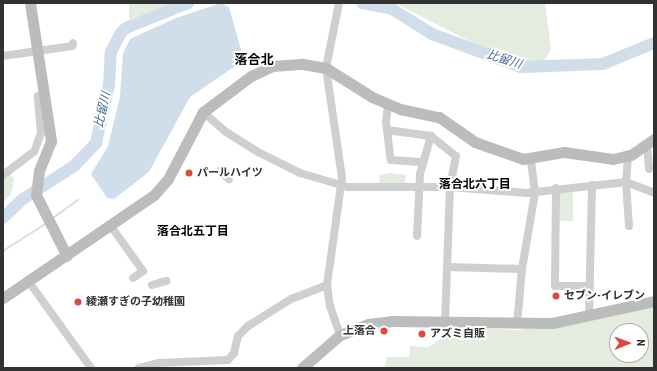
<!DOCTYPE html>
<meta charset="utf-8">
<style>
body{margin:0}
#map{position:relative;width:657px;height:371px;overflow:hidden;background:#fff;font-family:"Roboto Condensed","Noto Sans JP",sans-serif}
div>[style]{position:absolute}
[style*='--x']{left:calc(var(--x)*1px);top:calc(var(--y)*1px);width:calc(var(--w)*1px);rotate:calc(var(--a)*1deg)}
.green>*{inset:0;background:#e4ebdf;transform-origin:0 0}
.water>*{inset:0;background:#d0deec}
.stream>*{height:2px;margin:-1px;padding:0 1px;transform-origin:1px;border-radius:1px;background:#d0deec}
.river>*{height:12px;margin:-6px;padding:0 6px;transform-origin:6px;border-radius:6px;background:#d0deec}
.street>*{height:8px;margin:-4px;padding:0 4px;transform-origin:4px;border-radius:4px;background:#cfcfcf}
.secondary>*{height:11px;margin:-5.5px;padding:0 5.5px;transform-origin:5.5px;border-radius:5.5px;background:#bcbcbc}
.dots>*{width:11px;height:11px;translate:-50% -50%;box-sizing:border-box;border:2px solid #fff;border-radius:50%}
span{translate:-50% -50%;white-space:nowrap;text-align:center;line-height:1.15;-webkit-text-stroke:4px #fff;paint-order:stroke}
.poi-label{font-size:11px;color:#323232;font-weight:700}
.left{translate:0 -50%;text-align:left}
.right{translate:-100% -50%;text-align:right}
.water-label{font-size:12px;color:#446a91;font-style:italic}
.neighbourhood-label{font-size:12px;color:#000;font-weight:700}
.quarter-label{font-size:13px;color:#000;font-weight:700}
.frame{position:absolute;inset:0;border:4px solid #323232;pointer-events:none}
.north{position:absolute;left:609px;top:323px;width:40px;height:40px;box-sizing:border-box;background:#fff;border:1px solid #adadad;border-radius:50%;rotate:89deg;font-size:11px;font-weight:700;line-height:16px;text-align:center;color:#323232}
.north::after{content:'';display:block;margin:auto;width:14px;height:18px;background:#db4942;clip-path:polygon(50% 0,100% 100%,50% 72%,0 100%)}
</style>
<div id="map">
<div class="green">
<div style="clip-path:polygon(129px 3px,179px 3px,129px 20px)"></div>
<div style="clip-path:polygon(395px 3px,545px 3px,551px 49px,542px 65px,505px 54px,481px 47px)"></div>
<div style="clip-path:polygon(9px 173px,14px 179px,11px 194px,3px 203px,3px 174px)"></div>
<div style="clip-path:polygon(391px 173px,406px 175px,405px 184px,380px 184px,379px 175px)"></div>
<div style="left:573px;top:189px;width:32px;height:14px;rotate:90deg"></div>
<div style="clip-path:polygon(evenodd,654px 307px,654px 368px,384px 368px,387px 357px,409px 357px,410px 346px,428px 347px,434px 344px,441px 338px,442px 327px,518px 330px,580px 323px,654px 307px,617px 331px,641px 331px,641px 355px,617px 355px,617px 331px)"></div>
</div>
<div class="water">
<div style="clip-path:polygon(221px 3px,229px 7px,243px 57px,241px 62px,190px 97px,149px 172px,114px 199px,107px 198px,91px 174px,108px 146px,120px 97px,123px 53px,130px 39px,176px 18px)"></div>
</div>
<div class="stream">
<div style="--x:53;--y:218;--w:31;--a:-36"></div>
<div style="--x:3;--y:251;--w:50;--a:-32.7"></div>
</div>
<div class="river">
<div style="--x:362;--y:3;--w:31;--a:11"></div>
<div style="--x:392;--y:9;--w:47;--a:32"></div>
<div style="--x:432;--y:34;--w:95;--a:20.3"></div>
<div style="--x:521;--y:67;--w:82;--a:-2.1"></div>
<div style="--x:603;--y:64;--w:55;--a:-22.4"></div>
<div style="--x:3;--y:218;--w:28;--a:-44"></div>
<div style="--x:23;--y:199;--w:61;--a:-32.9"></div>
<div style="--x:74;--y:166;--w:32;--a:-46"></div>
<div style="--x:96;--y:143;--w:59;--a:-77.4"></div>
<div style="--x:109;--y:85;--w:33;--a:-87"></div>
<div style="--x:111;--y:52;--w:20;--a:-63"></div>
<div style="--x:120;--y:34;--w:8;--a:-45"></div>
<div style="--x:126;--y:28;--w:67;--a:-22"></div>
</div>
<div class="street">
<div style="--x:339;--y:3;--w:66;--a:101.3"></div>
<div style="--x:326;--y:68;--w:111;--a:81.7"></div>
<div style="--x:342;--y:178;--w:108;--a:98"></div>
<div style="--x:327;--y:285;--w:21;--a:82"></div>
<div style="--x:330;--y:306;--w:31;--a:71"></div>
<div style="--x:3;--y:56;--w:70;--a:-8.2"></div>
<div style="--x:72;--y:46;--w:3;--a:-72"></div>
<div style="--x:388;--y:104;--w:18;--a:96"></div>
<div style="--x:386;--y:122;--w:38;--a:83"></div>
<div style="--x:391;--y:160;--w:32;--a:4"></div>
<div style="--x:203;--y:112;--w:30;--a:41"></div>
<div style="--x:226;--y:132;--w:40;--a:32"></div>
<div style="--x:260;--y:153;--w:45;--a:26.6"></div>
<div style="--x:300;--y:173;--w:50;--a:16.3"></div>
<div style="--x:348;--y:187;--w:102;--a:0"></div>
<div style="--x:450;--y:187;--w:77;--a:4.5"></div>
<div style="--x:527;--y:193;--w:100;--a:-6.3"></div>
<div style="--x:626;--y:182;--w:30;--a:21"></div>
<div style="--x:387;--y:130;--w:44;--a:7.8"></div>
<div style="--x:431;--y:136;--w:32;--a:39"></div>
<div style="--x:456;--y:156;--w:32;--a:101"></div>
<div style="--x:450;--y:187;--w:135;--a:92.1"></div>
<div style="--x:647;--y:145;--w:24;--a:85"></div>
<div style="--x:628;--y:156;--w:26;--a:94"></div>
<div style="--x:626;--y:182;--w:44;--a:86.1"></div>
<div style="--x:220;--y:171;--w:12;--a:42"></div>
<div style="--x:3;--y:175;--w:39;--a:-37"></div>
<div style="--x:34;--y:152;--w:20;--a:-70"></div>
<div style="--x:41;--y:133;--w:37;--a:-95"></div>
<div style="--x:38;--y:96;--w:6;--a:-18"></div>
<div style="--x:556;--y:188;--w:98;--a:90.6"></div>
<div style="--x:555;--y:286;--w:35;--a:0"></div>
<div style="--x:110;--y:225;--w:57;--a:54.3"></div>
<div style="--x:143;--y:271;--w:12;--a:145"></div>
<div style="--x:417;--y:236;--w:62;--a:-87.2"></div>
<div style="--x:420;--y:174;--w:40;--a:-74"></div>
<div style="--x:447;--y:267;--w:75;--a:1.5"></div>
<div style="--x:29;--y:282;--w:106;--a:54.2"></div>
<div style="--x:152;--y:285;--w:15;--a:-16"></div>
<div style="--x:589;--y:316;--w:131;--a:-88.7"></div>
<div style="--x:517;--y:324;--w:55;--a:-84.8"></div>
<div style="--x:522;--y:269;--w:77;--a:-80.3"></div>
<div style="--x:535;--y:193;--w:34;--a:-97"></div>
<div style="--x:139;--y:368;--w:21;--a:-14"></div>
<div style="--x:159;--y:363;--w:69;--a:-2.5"></div>
<div style="--x:228;--y:360;--w:9;--a:-49"></div>
<div style="--x:234;--y:353;--w:17;--a:-77"></div>
<div style="--x:238;--y:336;--w:14;--a:-45"></div>
<div style="--x:248;--y:326;--w:51;--a:-32.1"></div>
<div style="--x:291;--y:299;--w:39;--a:-21"></div>
</div>
<div class="secondary">
<div style="--x:30;--y:3;--w:140;--a:81.3"></div>
<div style="--x:51;--y:141;--w:32;--a:112"></div>
<div style="--x:39;--y:171;--w:24;--a:97"></div>
<div style="--x:36;--y:195;--w:68;--a:63.1"></div>
<div style="--x:3;--y:298;--w:183;--a:-34.3"></div>
<div style="--x:154;--y:195;--w:21;--a:-49"></div>
<div style="--x:168;--y:179;--w:76;--a:-62.4"></div>
<div style="--x:203;--y:112;--w:60;--a:-36.9"></div>
<div style="--x:251;--y:76;--w:23;--a:-25"></div>
<div style="--x:272;--y:66;--w:31;--a:-4"></div>
<div style="--x:303;--y:64;--w:23;--a:10"></div>
<div style="--x:326;--y:68;--w:54;--a:32.2"></div>
<div style="--x:372;--y:97;--w:30;--a:23"></div>
<div style="--x:400;--y:109;--w:40;--a:12"></div>
<div style="--x:439;--y:117;--w:44;--a:34.8"></div>
<div style="--x:475;--y:142;--w:51;--a:19.5"></div>
<div style="--x:523;--y:159;--w:42;--a:-9.7"></div>
<div style="--x:564;--y:152;--w:49;--a:8.1"></div>
<div style="--x:613;--y:159;--w:18;--a:-13"></div>
<div style="--x:631;--y:155;--w:28;--a:-35"></div>
<div style="--x:302;--y:368;--w:50;--a:-41"></div>
<div style="--x:340;--y:335;--w:30;--a:-21"></div>
<div style="--x:368;--y:324;--w:23;--a:-7"></div>
<div style="--x:391;--y:321;--w:161;--a:0.7"></div>
<div style="--x:552;--y:323;--w:104;--a:-12.2"></div>
</div>
<div class="dots">
<div style="left:189px;top:173px;background:#db4942"></div>
<div style="left:556px;top:296px;background:#db4942"></div>
<div style="left:78px;top:302px;background:#db4942"></div>
<div style="left:384px;top:331px;background:#db4942"></div>
<div style="left:422px;top:334px;background:#db4942"></div>
</div>
<div class="poi-label">
<span class="left" style="left:197px;top:173px">パールハイツ</span>
<span class="left" style="left:564px;top:296px">セブン-イレブン</span>
<span class="left" style="left:86px;top:302px">綾瀬すぎの子幼稚園</span>
<span class="right" style="left:376px;top:331px">上落合</span>
<span class="left" style="left:430px;top:334px">アズミ自販</span>
</div>
<div class="water-label">
<span style="left:504px;top:60px;rotate:18deg">比留川</span>
<span style="left:103px;top:110px;rotate:-77deg">比留川</span>
</div>
<div class="neighbourhood-label">
<span style="left:475px;top:185px">落合北六丁目</span>
<span style="left:193px;top:232px">落合北五丁目</span>
</div>
<div class="quarter-label">
<span style="left:254px;top:60px">落合北</span>
</div>
<div class="frame"></div>
<div class="north">N</div>
</div>
